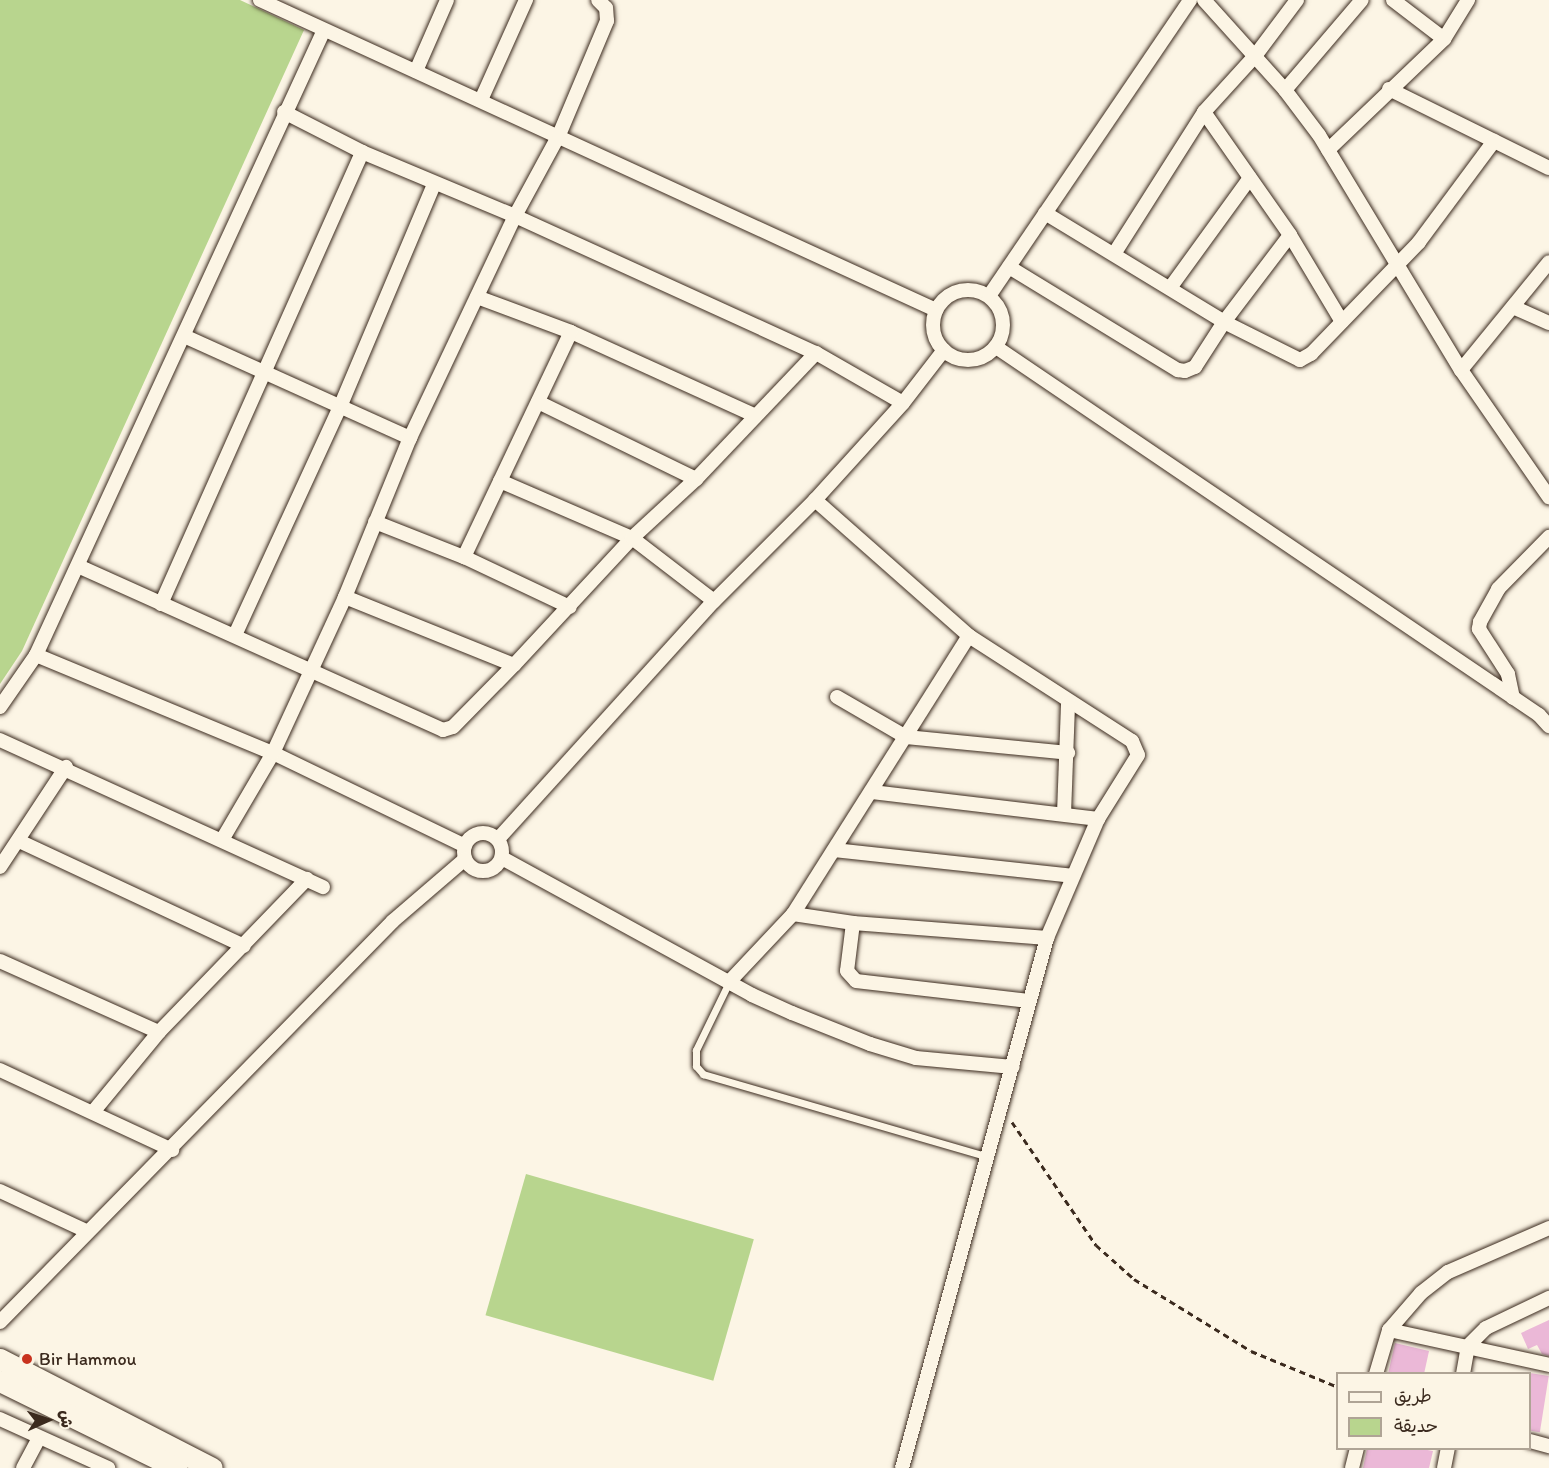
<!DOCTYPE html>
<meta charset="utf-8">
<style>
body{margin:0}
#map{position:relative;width:1549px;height:1468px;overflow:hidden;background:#fcf5e5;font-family:Itim,"Playpen Sans Arabic",sans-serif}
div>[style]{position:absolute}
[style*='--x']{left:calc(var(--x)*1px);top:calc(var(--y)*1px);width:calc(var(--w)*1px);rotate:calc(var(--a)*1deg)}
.green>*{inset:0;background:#b8d58e;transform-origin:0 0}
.building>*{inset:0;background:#ebb8d7;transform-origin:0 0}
.path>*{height:3px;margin-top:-1.5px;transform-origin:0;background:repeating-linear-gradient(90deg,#3b2a1e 0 6px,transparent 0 10.5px)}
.roads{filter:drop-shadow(0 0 2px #3b2a1e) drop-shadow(0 0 2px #3b2a1e)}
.lane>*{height:7px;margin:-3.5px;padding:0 3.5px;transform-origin:3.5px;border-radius:3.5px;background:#fcf5e5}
.street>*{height:14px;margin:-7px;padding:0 7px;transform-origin:7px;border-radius:7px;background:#fcf5e5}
.street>.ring{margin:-7px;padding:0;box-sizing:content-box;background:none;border:14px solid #fcf5e5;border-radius:50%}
.primary>*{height:21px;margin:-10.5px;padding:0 10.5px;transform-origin:10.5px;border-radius:10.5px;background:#fcf5e5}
.dots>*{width:16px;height:16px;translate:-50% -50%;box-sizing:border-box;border:3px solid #fcf5e5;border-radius:50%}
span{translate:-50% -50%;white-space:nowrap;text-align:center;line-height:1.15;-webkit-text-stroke:4.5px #fcf5e5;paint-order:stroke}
.poi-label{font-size:18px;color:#3b2a1e}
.left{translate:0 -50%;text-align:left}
.legend{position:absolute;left:1336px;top:1372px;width:195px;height:78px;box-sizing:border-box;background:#fcf5e5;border:2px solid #afa495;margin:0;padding:8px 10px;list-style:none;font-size:18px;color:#3b2a1e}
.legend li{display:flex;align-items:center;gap:12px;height:30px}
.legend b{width:30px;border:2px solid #afa495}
.north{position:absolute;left:18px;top:1390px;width:60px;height:60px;-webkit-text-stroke:4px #fcf5e5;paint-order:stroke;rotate:87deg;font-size:16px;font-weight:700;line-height:24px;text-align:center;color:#3b2a1e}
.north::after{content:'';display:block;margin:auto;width:21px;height:27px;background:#3b2a1e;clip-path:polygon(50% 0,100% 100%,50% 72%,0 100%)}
</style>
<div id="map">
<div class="green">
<div style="clip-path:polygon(0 0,240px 0,304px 30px,22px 651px,0 684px)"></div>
<div style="left:526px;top:1174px;width:237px;height:147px;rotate:16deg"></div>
</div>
<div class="building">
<div style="clip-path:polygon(1549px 1320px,1549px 1356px,1542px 1354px,1537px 1345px,1528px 1349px,1521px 1333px)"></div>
<div style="clip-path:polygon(1395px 1343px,1429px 1351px,1424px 1374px,1388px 1374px)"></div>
<div style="left:1530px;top:1373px;width:19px;height:57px;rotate:9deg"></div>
<div style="clip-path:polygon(1367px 1449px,1422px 1449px,1433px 1451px,1429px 1468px,1363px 1468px)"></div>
</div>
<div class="path">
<div style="--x:1012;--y:1122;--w:149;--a:55.7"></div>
<div style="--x:1096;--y:1245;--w:51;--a:41.8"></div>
<div style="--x:1134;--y:1279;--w:137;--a:31.6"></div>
<div style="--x:1251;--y:1351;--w:94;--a:22.5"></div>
</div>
<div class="roads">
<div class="lane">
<div style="--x:729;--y:982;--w:76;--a:115.9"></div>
<div style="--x:696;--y:1050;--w:16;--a:90"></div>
<div style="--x:696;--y:1066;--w:11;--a:49"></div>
<div style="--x:703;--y:1074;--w:298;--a:16.2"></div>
</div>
<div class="street">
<div style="--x:260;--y:0;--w:744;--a:24.64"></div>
<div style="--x:1204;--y:0;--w:121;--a:48"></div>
<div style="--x:1285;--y:90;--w:56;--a:52.9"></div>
<div style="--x:1319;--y:135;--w:275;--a:58.9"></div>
<div style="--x:1461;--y:370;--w:155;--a:55.3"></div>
<div style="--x:1393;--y:0;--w:64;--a:37.4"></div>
<div style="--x:416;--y:71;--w:77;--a:-66.4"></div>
<div style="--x:1389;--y:89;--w:178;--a:26.3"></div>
<div style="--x:1285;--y:90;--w:118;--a:-49.5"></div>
<div style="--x:481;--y:100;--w:110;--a:-65.8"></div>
<div style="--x:284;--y:112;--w:88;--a:27.1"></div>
<div style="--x:362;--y:152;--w:166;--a:22.7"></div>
<div style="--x:515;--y:216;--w:331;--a:24.5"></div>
<div style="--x:816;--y:353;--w:100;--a:29.9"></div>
<div style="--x:1204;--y:112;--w:150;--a:55"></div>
<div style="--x:1290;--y:235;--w:101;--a:59.1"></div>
<div style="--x:1328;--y:150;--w:161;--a:-43.7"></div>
<div style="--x:1444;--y:39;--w:46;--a:-58.4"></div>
<div style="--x:1045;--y:213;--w:210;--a:31.3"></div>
<div style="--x:1224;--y:322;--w:85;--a:26.6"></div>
<div style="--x:1300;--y:360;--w:13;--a:-29"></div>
<div style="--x:1311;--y:354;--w:156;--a:-46"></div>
<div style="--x:1419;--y:242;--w:126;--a:-53.4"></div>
<div style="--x:1114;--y:254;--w:168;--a:-57.6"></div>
<div style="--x:1204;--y:112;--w:76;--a:-47.7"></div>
<div style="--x:1255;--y:56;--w:70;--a:-53.1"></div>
<div style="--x:1009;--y:267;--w:198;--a:31.4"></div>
<div style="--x:1178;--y:370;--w:7;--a:8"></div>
<div style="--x:1185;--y:371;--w:11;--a:-22"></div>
<div style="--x:1195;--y:367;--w:54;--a:-57.2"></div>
<div style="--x:1224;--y:322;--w:109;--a:-52.8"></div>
<div style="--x:1170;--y:288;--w:136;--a:-54"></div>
<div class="ring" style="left:933px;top:290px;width:56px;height:56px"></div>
<div style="--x:989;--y:296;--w:358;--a:-55.8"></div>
<div style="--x:477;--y:297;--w:100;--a:20.4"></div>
<div style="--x:571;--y:332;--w:201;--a:24.4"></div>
<div style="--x:1513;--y:307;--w:39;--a:24"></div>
<div style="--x:184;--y:336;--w:248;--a:24.3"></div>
<div style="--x:996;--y:347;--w:656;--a:34.13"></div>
<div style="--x:1539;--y:715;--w:15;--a:48"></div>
<div style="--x:1461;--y:370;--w:139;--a:-50.8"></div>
<div style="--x:538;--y:402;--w:176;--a:26"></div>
<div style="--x:500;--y:481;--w:144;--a:23.4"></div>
<div style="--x:632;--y:538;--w:103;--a:37.5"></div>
<div style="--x:815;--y:500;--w:205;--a:41.4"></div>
<div style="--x:969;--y:636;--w:194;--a:32.8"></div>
<div style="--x:1132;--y:741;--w:15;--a:67"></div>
<div style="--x:1138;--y:755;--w:75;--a:122"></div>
<div style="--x:1098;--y:819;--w:129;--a:113.2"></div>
<div style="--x:1047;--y:938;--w:549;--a:105.3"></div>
<div style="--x:375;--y:522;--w:96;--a:21.5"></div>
<div style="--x:464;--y:557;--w:117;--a:25.3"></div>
<div style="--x:464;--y:557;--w:249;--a:-64.6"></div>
<div style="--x:78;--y:566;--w:400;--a:24.2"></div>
<div style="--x:443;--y:730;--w:10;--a:-17"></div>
<div style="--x:453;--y:727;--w:87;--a:-45.5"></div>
<div style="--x:514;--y:665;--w:173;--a:-47.1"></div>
<div style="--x:632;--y:538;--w:87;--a:-42.7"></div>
<div style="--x:696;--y:479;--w:174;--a:-46.4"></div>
<div style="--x:345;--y:597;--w:182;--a:21.9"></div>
<div style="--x:161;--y:604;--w:495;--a:-66"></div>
<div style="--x:235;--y:635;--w:251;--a:-65.3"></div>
<div style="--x:340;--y:407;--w:242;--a:-67.1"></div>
<div style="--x:36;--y:655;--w:256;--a:22.5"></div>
<div style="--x:273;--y:753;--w:213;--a:25.8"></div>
<div style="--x:837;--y:697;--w:80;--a:30.1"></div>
<div style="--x:906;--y:737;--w:163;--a:5.6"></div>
<div style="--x:1513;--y:698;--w:25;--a:-102"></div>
<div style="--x:1508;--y:674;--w:54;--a:-122.8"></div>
<div style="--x:1479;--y:629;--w:7;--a:-82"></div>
<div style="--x:1480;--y:622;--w:38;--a:-61"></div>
<div style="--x:1498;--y:589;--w:73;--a:-45.6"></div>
<div style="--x:0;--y:707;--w:63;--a:-55.3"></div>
<div style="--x:36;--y:655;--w:688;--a:-65.26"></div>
<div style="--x:0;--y:740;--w:355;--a:24.5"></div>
<div style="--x:872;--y:792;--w:228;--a:6.8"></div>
<div style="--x:1064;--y:814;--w:111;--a:-87.9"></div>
<div class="ring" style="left:464px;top:833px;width:24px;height:24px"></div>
<div style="--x:498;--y:839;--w:321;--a:-47.8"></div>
<div style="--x:714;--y:601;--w:143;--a:-45"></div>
<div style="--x:815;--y:500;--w:131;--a:-47.8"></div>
<div style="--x:903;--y:403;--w:67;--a:-52.3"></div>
<div style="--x:222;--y:840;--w:101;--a:-59.6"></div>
<div style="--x:273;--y:753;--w:172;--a:-65.2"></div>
<div style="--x:345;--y:597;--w:172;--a:-67.8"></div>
<div style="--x:410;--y:438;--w:246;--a:-64.7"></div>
<div style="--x:515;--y:216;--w:92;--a:-61.5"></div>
<div style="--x:559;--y:135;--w:124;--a:-67.2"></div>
<div style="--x:607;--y:21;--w:13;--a:-94"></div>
<div style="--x:606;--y:8;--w:11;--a:-135"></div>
<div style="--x:19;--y:841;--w:248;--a:25"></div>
<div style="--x:834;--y:850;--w:239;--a:6.2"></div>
<div style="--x:502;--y:858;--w:285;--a:28.7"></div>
<div style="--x:752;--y:995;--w:44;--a:24.2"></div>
<div style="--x:792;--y:1013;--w:84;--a:21.7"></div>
<div style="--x:870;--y:1044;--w:48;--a:16.9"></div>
<div style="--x:916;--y:1058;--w:97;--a:5.3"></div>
<div style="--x:0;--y:867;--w:120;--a:-56.6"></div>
<div style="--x:793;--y:914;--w:61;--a:8.5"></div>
<div style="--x:853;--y:923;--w:195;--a:4.4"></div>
<div style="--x:853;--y:923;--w:48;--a:97.1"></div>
<div style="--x:847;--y:971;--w:13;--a:48"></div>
<div style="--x:856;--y:981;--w:174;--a:6.6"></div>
<div style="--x:0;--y:961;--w:174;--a:24.1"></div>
<div style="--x:729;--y:982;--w:93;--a:-46.7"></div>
<div style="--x:793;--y:914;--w:329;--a:-57.7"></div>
<div style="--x:0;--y:1070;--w:190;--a:24.9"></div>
<div style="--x:93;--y:1112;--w:104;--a:-50.5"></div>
<div style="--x:159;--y:1032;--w:213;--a:-46"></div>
<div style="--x:0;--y:1191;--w:95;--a:24.9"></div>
<div style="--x:0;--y:1322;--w:561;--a:-45.58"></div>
<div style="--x:393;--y:921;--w:95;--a:-40.7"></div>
<div style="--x:1389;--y:1330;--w:164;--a:12.3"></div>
<div style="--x:1376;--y:1374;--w:46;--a:-73.5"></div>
<div style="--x:1389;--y:1330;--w:49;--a:-49.1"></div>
<div style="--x:1421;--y:1293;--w:34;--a:-38"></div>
<div style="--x:1448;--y:1272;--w:110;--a:-23.5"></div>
<div style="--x:1463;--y:1374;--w:28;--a:-80"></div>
<div style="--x:1468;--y:1346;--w:25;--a:-45"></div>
<div style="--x:1486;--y:1328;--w:70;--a:-25.5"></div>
<div style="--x:0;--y:1419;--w:119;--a:24.4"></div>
<div style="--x:1530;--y:1441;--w:20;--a:15"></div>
<div style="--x:23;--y:1468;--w:34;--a:-62"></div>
<div style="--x:1352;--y:1468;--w:21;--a:-76"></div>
<div style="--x:1444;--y:1468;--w:20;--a:-79"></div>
</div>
<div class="primary">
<div style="--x:0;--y:1359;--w:238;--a:27.2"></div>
<div style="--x:0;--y:1381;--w:197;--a:26.2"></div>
</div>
</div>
<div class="dots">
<div style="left:27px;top:1359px;background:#c8321e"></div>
</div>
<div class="poi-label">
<span class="left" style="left:39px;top:1359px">Bir Hammou</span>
</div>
<ul class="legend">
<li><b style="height:8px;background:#fcf5e5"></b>طريق</li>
<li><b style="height:16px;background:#b8d58e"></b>حديقة</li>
</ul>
<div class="north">ش</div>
</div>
